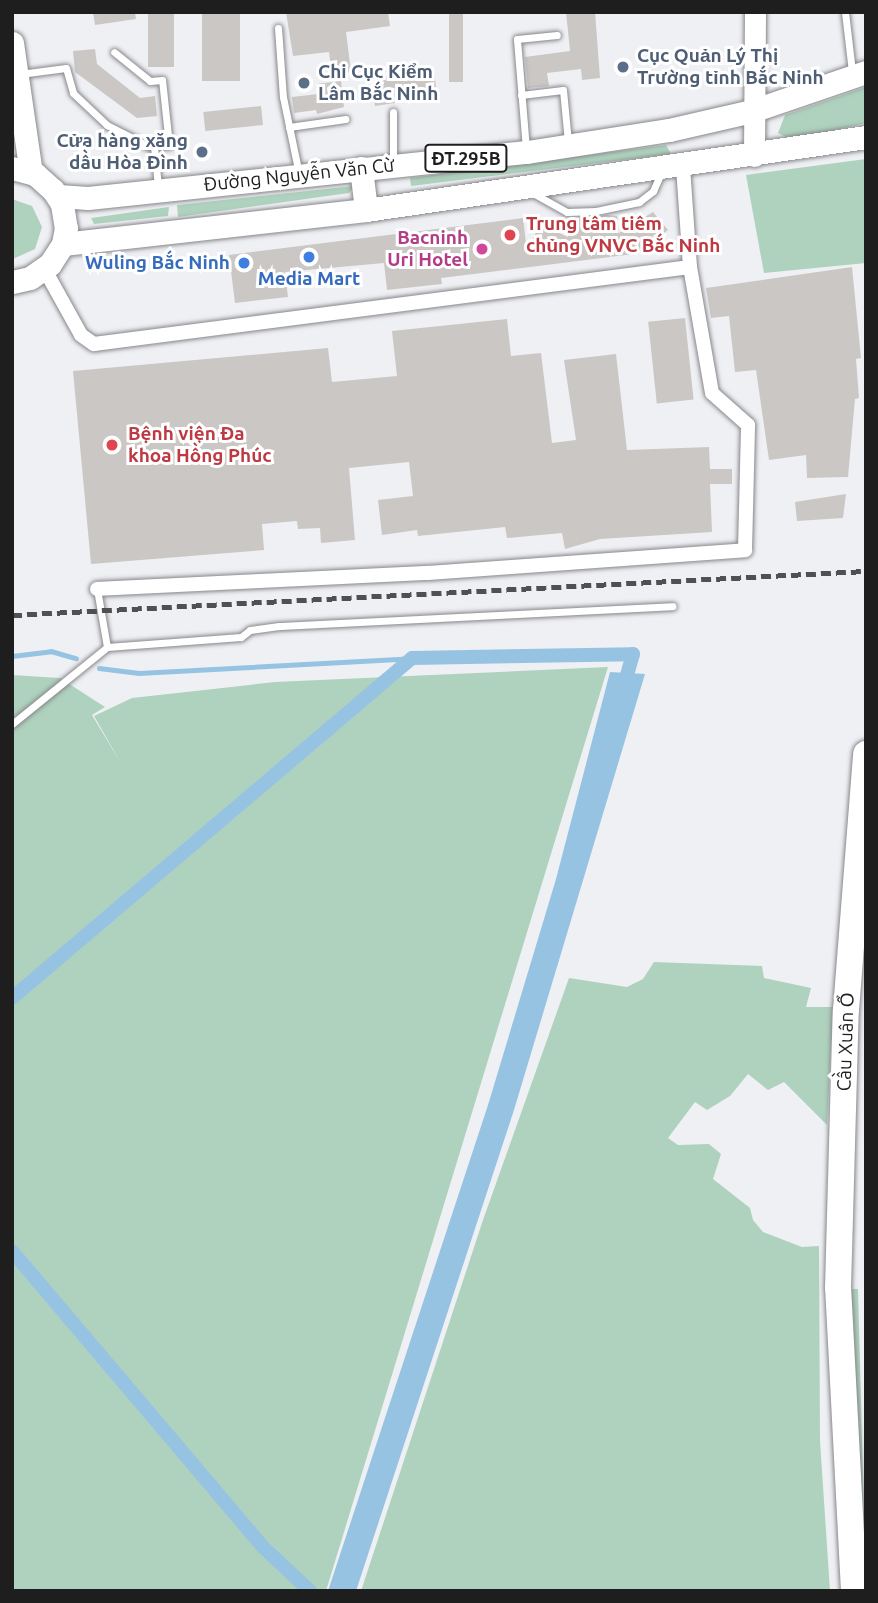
<!DOCTYPE html>
<meta charset="utf-8">
<style>
body{margin:0}
#map{position:relative;width:878px;height:1603px;overflow:hidden;background:#eff0f4;font-family:Ubuntu,sans-serif}
div>[style]{position:absolute}
[style*='--x']{left:calc(var(--x)*1px);top:calc(var(--y)*1px);width:calc(var(--w)*1px);rotate:calc(var(--a)*1deg)}
.green>*{inset:0;background:#aed2bd}
.water>*{inset:0;background:#97c3e3}
.stream>*{height:4.5px;margin:-2.25px;padding:0 2.25px;transform-origin:2.25px;border-radius:2.25px;background:#97c3e3}
.canal>*{height:14px;margin:-7px;padding:0 7px;transform-origin:7px;border-radius:7px;background:#97c3e3}
.building>*{inset:0;background:#cbc7c5;transform-origin:0 0}
.roads{filter:drop-shadow(0 0 2px #87878b) drop-shadow(0 0 2px #87878b)}
.lane>*{height:7px;margin:-3.5px;padding:0 3.5px;transform-origin:3.5px;border-radius:3.5px;background:#fff}
.street>*{height:14px;margin:-7px;padding:0 7px;transform-origin:7px;border-radius:7px;background:#fff}
.secondary>*{height:21px;margin:-10.5px;padding:0 10.5px;transform-origin:10.5px;border-radius:10.5px;background:#fff}
.primary>*{height:23px;margin:-11.5px;padding:0 11.5px;transform-origin:11.5px;border-radius:11.5px;background:#fff}
.highway>*{height:26px;margin:-13px;padding:0 13px;transform-origin:13px;border-radius:13px;background:#fff}
.rail>*{height:4.5px;margin-top:-2.25px;transform-origin:0;background:repeating-linear-gradient(90deg,#505052 0 10px,transparent 0 15px)}
.dots>*{width:19px;height:19px;translate:-50% -50%;box-sizing:border-box;border:4px solid #fff;border-radius:50%}
span{translate:-50% -50%;white-space:nowrap;text-align:center;line-height:1.15;-webkit-text-stroke:6px #fff;paint-order:stroke}
.shield-label span{padding:2px 5px;background:#fff;border:2px solid;border-radius:5px;-webkit-text-stroke-width:0}
.shield-label{font-size:18px;color:#1e1e1f;font-weight:700}
.service-label{font-size:19px;color:#4e5e75;font-weight:700}
.left{translate:0 -50%;text-align:left}
.right{translate:-100% -50%;text-align:right}
.street-label{font-size:19px;color:#1e1e1f}
.health-label{font-size:19px;color:#be3a42;font-weight:700}
.hotel-label{font-size:19px;color:#b23c85;font-weight:700}
.shop-label{font-size:19px;color:#366cbe;font-weight:700}
.frame{position:absolute;inset:0;border:14px solid #1e1e1f;pointer-events:none}
</style>
<div id="map">
<div class="green">
<div style="clip-path:polygon(866px 87px,866px 123px,792px 140px,778px 133px,785px 115px)"></div>
<div style="clip-path:polygon(666px 145px,671px 154px,411px 186px,410px 178px)"></div>
<div style="clip-path:polygon(866px 159px,866px 263px,764px 273px,746px 175px)"></div>
<div style="clip-path:polygon(354px 186px,349px 193px,178px 217px,177px 205px)"></div>
<div style="clip-path:polygon(12px 199px,32px 206px,42px 227px,35px 249px,13px 259px)"></div>
<div style="clip-path:polygon(169px 207px,168px 216px,94px 224px,91px 218px)"></div>
<div style="clip-path:polygon(608px 667px,326px 1591px,12px 1591px,12px 675px,60px 678px,105px 707px,92px 715px,122px 765px,94px 716px,132px 698px,275px 682px)"></div>
<div style="clip-path:polygon(654px 962px,762px 966px,764px 978px,811px 988px,806px 1007px,833px 1007px,827px 1125px,784px 1082px,768px 1090px,748px 1074px,730px 1096px,707px 1110px,695px 1102px,668px 1138px,678px 1145px,709px 1144px,721px 1154px,713px 1179px,750px 1208px,753px 1220px,763px 1232px,802px 1247px,819px 1246px,820px 1441px,830px 1591px,361px 1591px,483px 1220px,569px 978px,627px 987px,643px 979px)"></div>
<div style="clip-path:polygon(849px 1289px,858px 1289px,866px 1591px)"></div>
</div>
<div class="water">
<div style="clip-path:polygon(610px 672px,645px 674px,514px 1110px,356px 1591px,328px 1591px,488px 1105px,556px 879px)"></div>
</div>
<div class="stream">
<div style="--x:12;--y:656;--w:39;--a:-7"></div>
<div style="--x:51;--y:651;--w:26;--a:16"></div>
<div style="--x:99;--y:668;--w:40;--a:7.1"></div>
<div style="--x:139;--y:673;--w:273;--a:-3.1"></div>
</div>
<div class="canal">
<div style="--x:12;--y:998;--w:525;--a:-40.36"></div>
<div style="--x:412;--y:658;--w:221;--a:-1"></div>
<div style="--x:633;--y:654;--w:36;--a:106"></div>
<div style="--x:12;--y:1251;--w:387;--a:49.7"></div>
<div style="--x:262;--y:1546;--w:66;--a:43.2"></div>
</div>
<div class="building">
<div style="clip-path:polygon(93px 12px,135px 12px,136px 19px,95px 25px)"></div>
<div style="left:148px;top:12px;width:26px;height:55px"></div>
<div style="left:202px;top:12px;width:38px;height:69px"></div>
<div style="clip-path:polygon(286px 12px,388px 12px,390px 26px,346px 32px,351px 72px,332px 74px,329px 52px,293px 56px)"></div>
<div style="left:449px;top:12px;width:14px;height:70px"></div>
<div style="clip-path:polygon(566px 12px,595px 12px,600px 78px,582px 80px,581px 69px,547px 73px,549px 86px,528px 88px,525px 57px,570px 51px)"></div>
<div style="clip-path:polygon(95px 49px,97px 64px,140px 98px,155px 96px,157px 116px,137px 118px,75px 72px,73px 51px)"></div>
<div style="clip-path:polygon(434px 71px,436px 87px,394px 92px,395px 103px,375px 106px,372px 84px,381px 83px,380px 77px)"></div>
<div style="clip-path:polygon(341px 81px,344px 107px,317px 114px,316px 110px,294px 113px,292px 97px,318px 94px,317px 84px)"></div>
<div style="left:261px;top:106px;width:19px;height:58px;rotate:84deg"></div>
<div style="clip-path:polygon(653px 212px,668px 230px,658px 238px,658px 251px,441px 278px,442px 284px,387px 290px,384px 263px,285px 272px,288px 297px,235px 303px,229px 255px,523px 218px,527px 251px,540px 224px,568px 237px,566px 221px,607px 215px,617px 216px,619px 233px)"></div>
<div style="clip-path:polygon(852px 267px,861px 358px,856px 359px,859px 398px,855px 399px,848px 477px,807px 478px,806px 455px,769px 460px,756px 370px,735px 372px,729px 316px,711px 318px,706px 288px)"></div>
<div style="left:685px;top:318px;width:82px;height:37px;rotate:84deg"></div>
<div style="clip-path:polygon(507px 319px,511px 356px,541px 353px,552px 443px,576px 440px,564px 360px,616px 354px,627px 450px,709px 447px,710px 469px,732px 469px,732px 484px,710px 484px,712px 532px,600px 539px,565px 549px,562px 533px,507px 538px,505px 527px,418px 536px,417px 530px,382px 535px,378px 500px,413px 496px,409px 462px,349px 468px,355px 540px,321px 543px,320px 528px,298px 529px,297px 521px,262px 524px,264px 550px,91px 564px,73px 371px,328px 348px,332px 382px,397px 376px,392px 331px)"></div>
<div style="clip-path:polygon(846px 494px,843px 518px,797px 521px,795px 502px)"></div>
</div>
<div class="roads">
<div class="lane">
<div style="--x:845;--y:12;--w:60;--a:83.3"></div>
<div style="--x:278;--y:28;--w:69;--a:85.9"></div>
<div style="--x:283;--y:97;--w:79;--a:78.3"></div>
<div style="--x:20;--y:74;--w:46;--a:-7.4"></div>
<div style="--x:66;--y:68;--w:26;--a:74"></div>
<div style="--x:73;--y:93;--w:47;--a:43.3"></div>
<div style="--x:107;--y:125;--w:46;--a:27.1"></div>
<div style="--x:148;--y:146;--w:21;--a:-3"></div>
<div style="--x:169;--y:145;--w:65;--a:-96.1"></div>
<div style="--x:162;--y:80;--w:12;--a:175"></div>
<div style="--x:150;--y:81;--w:46;--a:-141.1"></div>
<div style="--x:521;--y:95;--w:42;--a:-6.8"></div>
<div style="--x:563;--y:90;--w:52;--a:84.5"></div>
<div style="--x:393;--y:112;--w:49;--a:90"></div>
<div style="--x:289;--y:127;--w:57;--a:-8.1"></div>
<div style="--x:154;--y:146;--w:41;--a:84.4"></div>
<div style="--x:526;--y:149;--w:110;--a:-94.7"></div>
<div style="--x:517;--y:39;--w:40;--a:-5.7"></div>
<div style="--x:531;--y:192;--w:41;--a:29.1"></div>
<div style="--x:567;--y:212;--w:29;--a:-2"></div>
<div style="--x:596;--y:211;--w:44;--a:-11.8"></div>
<div style="--x:639;--y:202;--w:18;--a:-38"></div>
<div style="--x:653;--y:191;--w:20;--a:-66"></div>
<div style="--x:107;--y:647;--w:134;--a:-4.3"></div>
<div style="--x:241;--y:637;--w:11;--a:-38"></div>
<div style="--x:250;--y:630;--w:29;--a:-8"></div>
<div style="--x:279;--y:626;--w:394;--a:-2.9"></div>
<div style="--x:12;--y:724;--w:122;--a:-39"></div>
<div style="--x:107;--y:647;--w:59;--a:-99.8"></div>
</div>
<div class="street">
<div style="--x:45;--y:270;--w:74;--a:61"></div>
<div style="--x:81;--y:335;--w:16;--a:35"></div>
<div style="--x:94;--y:344;--w:601;--a:-7.36"></div>
<div style="--x:97;--y:589;--w:331;--a:-2.8"></div>
<div style="--x:428;--y:573;--w:318;--a:-4.1"></div>
<div style="--x:745;--y:550;--w:125;--a:-88.6"></div>
<div style="--x:748;--y:425;--w:48;--a:-138.4"></div>
<div style="--x:712;--y:393;--w:128;--a:-99.9"></div>
<div style="--x:690;--y:267;--w:100;--a:-94"></div>
</div>
<div class="secondary">
<div style="--x:754;--y:156;--w:144;--a:-89.6"></div>
</div>
<div class="primary">
<div style="--x:12;--y:43;--w:131;--a:81.7"></div>
<div style="--x:12;--y:168;--w:24;--a:15"></div>
<div style="--x:35;--y:174;--w:24;--a:42"></div>
<div style="--x:53;--y:190;--w:17;--a:57"></div>
<div style="--x:62;--y:204;--w:24;--a:81"></div>
<div style="--x:66;--y:228;--w:16;--a:101"></div>
<div style="--x:63;--y:244;--w:24;--a:123"></div>
<div style="--x:50;--y:264;--w:24;--a:145"></div>
<div style="--x:30;--y:278;--w:18;--a:167"></div>
<div style="--x:361;--y:168;--w:42;--a:83.2"></div>
<div style="--x:58;--y:196;--w:30;--a:4"></div>
<div style="--x:88;--y:198;--w:441;--a:-6"></div>
<div style="--x:527;--y:152;--w:144;--a:-8.8"></div>
<div style="--x:669;--y:130;--w:85;--a:-12.9"></div>
<div style="--x:752;--y:111;--w:120;--a:-18.9"></div>
<div style="--x:63;--y:244;--w:305;--a:-6.4"></div>
<div style="--x:366;--y:210;--w:505;--a:-8.31"></div>
</div>
<div class="highway">
<div style="--x:854;--y:1591;--w:303;--a:-93"></div>
<div style="--x:838;--y:1288;--w:278;--a:-88.4"></div>
<div style="--x:846;--y:1010;--w:257;--a:-85.5"></div>
</div>
</div>
<div class="rail">
<div style="--x:12;--y:615;--w:855;--a:-2.95"></div>
</div>
<div class="dots">
<div style="left:623px;top:67px;background:#5c6f8a"></div>
<div style="left:304px;top:83px;background:#5c6f8a"></div>
<div style="left:202px;top:152px;background:#5c6f8a"></div>
<div style="left:510px;top:235px;background:#e0444e"></div>
<div style="left:482px;top:249px;background:#d1479c"></div>
<div style="left:309px;top:257px;background:#3f7fe0"></div>
<div style="left:244px;top:263px;background:#3f7fe0"></div>
<div style="left:112px;top:445px;background:#e0444e"></div>
</div>
<div class="shield-label">
<span style="left:466px;top:158px">ĐT.295B</span>
</div>
<div class="service-label">
<span class="left" style="left:637px;top:67px">Cục Quản Lý Thị<br>Trường tỉnh Bắc Ninh</span>
<span class="left" style="left:318px;top:83px">Chi Cục Kiểm<br>Lâm Bắc Ninh</span>
<span class="right" style="left:188px;top:152px">Cửa hàng xăng<br>dầu Hòa Đình</span>
</div>
<div class="street-label">
<span style="left:299px;top:175px;rotate:-6deg">Đường Nguyễn Văn Cừ</span>
<span style="left:846px;top:1042px;rotate:-88deg">Cầu Xuân Ổ</span>
</div>
<div class="health-label">
<span class="left" style="left:526px;top:235px">Trung tâm tiêm<br>chủng VNVC Bắc Ninh</span>
<span class="left" style="left:128px;top:445px">Bệnh viện Đa<br>khoa Hồng Phúc</span>
</div>
<div class="hotel-label">
<span class="right" style="left:468px;top:249px">Bacninh<br>Uri Hotel</span>
</div>
<div class="shop-label">
<span class="right" style="left:230px;top:263px">Wuling Bắc Ninh</span>
<span style="left:309px;top:279px">Media Mart</span>
</div>
<div class="frame"></div>
</div>
